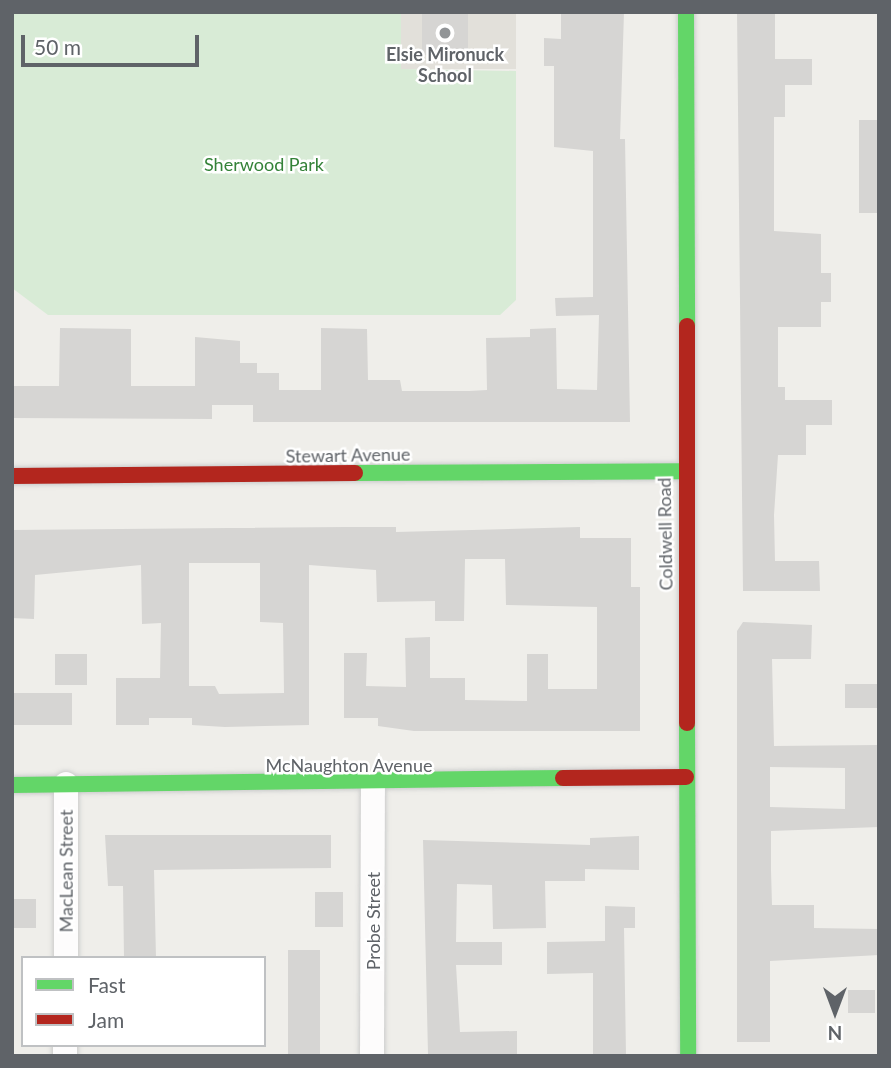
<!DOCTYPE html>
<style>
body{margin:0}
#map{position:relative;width:891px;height:1068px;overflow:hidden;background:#efeeea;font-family:Lato,sans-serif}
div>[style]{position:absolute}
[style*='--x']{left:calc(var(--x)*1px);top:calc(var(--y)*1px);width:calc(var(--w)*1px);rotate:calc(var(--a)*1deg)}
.education>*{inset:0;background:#e2e0da;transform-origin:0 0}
.green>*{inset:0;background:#d8ebd6}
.building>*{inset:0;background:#d6d5d3;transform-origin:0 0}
.roads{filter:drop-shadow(0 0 2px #cbcccc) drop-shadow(0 0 2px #cbcccc)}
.street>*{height:24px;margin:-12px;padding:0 12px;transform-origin:12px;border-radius:12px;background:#fdfcfc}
.fast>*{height:16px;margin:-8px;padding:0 8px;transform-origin:8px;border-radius:8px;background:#63d668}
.jam>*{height:16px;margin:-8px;padding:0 8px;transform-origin:8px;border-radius:8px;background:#b3261e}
.dots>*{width:19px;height:19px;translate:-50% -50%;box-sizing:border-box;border:4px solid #fff;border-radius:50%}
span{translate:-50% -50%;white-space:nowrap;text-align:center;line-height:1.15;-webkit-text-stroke:5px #fff;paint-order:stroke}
.poi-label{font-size:18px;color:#5f6368;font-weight:700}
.park-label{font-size:18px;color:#348238}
.street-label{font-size:18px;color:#5f6368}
.frame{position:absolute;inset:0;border:14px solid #5f6368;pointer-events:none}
.legend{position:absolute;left:21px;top:956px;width:245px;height:91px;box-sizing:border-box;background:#fff;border:2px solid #bfc1c3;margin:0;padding:9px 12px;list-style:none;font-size:21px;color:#5f6368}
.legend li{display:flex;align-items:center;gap:14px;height:35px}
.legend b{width:35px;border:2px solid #bfc1c3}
.north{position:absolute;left:800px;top:977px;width:70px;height:70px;-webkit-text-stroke:5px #fff;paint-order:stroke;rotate:180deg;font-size:19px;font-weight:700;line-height:28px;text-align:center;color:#5f6368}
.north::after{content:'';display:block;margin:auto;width:24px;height:32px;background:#5f6368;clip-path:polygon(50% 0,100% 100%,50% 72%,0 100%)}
.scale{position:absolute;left:21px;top:35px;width:178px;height:32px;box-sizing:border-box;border:4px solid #5f6368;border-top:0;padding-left:9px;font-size:21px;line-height:24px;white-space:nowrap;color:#5f6368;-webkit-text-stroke:5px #fff;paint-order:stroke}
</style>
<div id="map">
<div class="education">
<div style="left:401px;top:12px;width:115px;height:57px"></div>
</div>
<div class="green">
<div style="clip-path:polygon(12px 12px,401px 12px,401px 69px,516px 71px,516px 300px,500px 315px,48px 315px,12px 288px)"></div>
</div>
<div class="building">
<div style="left:422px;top:12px;width:46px;height:43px"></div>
<div style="clip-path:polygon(561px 12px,624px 12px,620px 139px,625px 139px,630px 422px,253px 422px,253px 405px,212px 405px,212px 419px,12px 418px,12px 386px,59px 386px,60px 328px,131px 329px,131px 386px,195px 386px,195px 337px,240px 341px,240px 363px,257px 363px,257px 373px,279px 373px,279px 390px,321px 390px,321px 328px,367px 329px,368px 380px,400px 380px,402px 391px,469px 391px,487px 390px,486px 338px,530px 337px,530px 329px,556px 328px,557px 389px,597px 390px,599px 315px,556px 316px,555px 298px,593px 297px,593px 151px,554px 147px,554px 66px,544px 66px,544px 38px,561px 39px)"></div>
<div style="clip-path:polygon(737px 12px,775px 12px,775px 59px,812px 59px,812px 85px,785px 85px,785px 117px,774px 117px,774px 231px,821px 234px,821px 273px,831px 273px,831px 302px,821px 302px,821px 327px,778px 327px,778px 387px,785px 387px,785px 400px,832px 400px,832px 425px,806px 425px,806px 455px,778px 455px,774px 515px,775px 561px,819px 561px,820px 591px,743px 591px)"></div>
<div style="left:859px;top:120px;width:20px;height:93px"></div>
<div style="clip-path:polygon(evenodd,345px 527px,396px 527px,396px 532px,580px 527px,580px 538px,631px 538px,631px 587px,640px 587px,640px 731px,414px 731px,378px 726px,378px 718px,344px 718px,344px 653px,367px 653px,366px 686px,406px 687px,405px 638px,430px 637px,430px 678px,465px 678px,465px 700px,527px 701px,527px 654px,548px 654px,548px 689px,597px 689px,597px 607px,506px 605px,505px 559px,465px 559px,464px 621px,435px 621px,435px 601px,377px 602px,376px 570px,309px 565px,309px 725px,225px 727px,192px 725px,192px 718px,149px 718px,149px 725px,116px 725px,116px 678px,160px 678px,161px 623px,142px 624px,141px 565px,35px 575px,34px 619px,12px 618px,12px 530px,345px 527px,189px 563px,260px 563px,260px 622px,283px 623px,284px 693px,219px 694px,215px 686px,189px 686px,189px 563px)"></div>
<div style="clip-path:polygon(evenodd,743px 622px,812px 625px,811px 659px,772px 659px,774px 746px,877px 745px,879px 827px,771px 831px,771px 870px,772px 905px,814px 905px,814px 928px,879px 929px,879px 955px,770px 961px,770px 1042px,737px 1042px,737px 631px,743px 622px,770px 767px,845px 768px,845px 809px,770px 807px,770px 767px)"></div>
<div style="left:55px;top:654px;width:32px;height:31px"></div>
<div style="left:845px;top:684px;width:32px;height:24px"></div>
<div style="left:12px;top:693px;width:60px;height:32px"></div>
<div style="clip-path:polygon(105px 835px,331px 835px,331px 868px,154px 870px,156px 958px,124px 958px,123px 886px,108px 886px)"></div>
<div style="clip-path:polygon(639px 836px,639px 870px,585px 869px,585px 881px,545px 881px,546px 928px,493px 929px,492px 885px,457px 884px,456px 942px,502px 942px,502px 965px,456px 965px,460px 1032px,517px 1031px,517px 1056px,428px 1054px,423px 840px,590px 845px,590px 838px)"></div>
<div style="left:315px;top:892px;width:28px;height:35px"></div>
<div style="left:12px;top:899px;width:24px;height:29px"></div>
<div style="clip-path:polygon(605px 906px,635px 907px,635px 928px,624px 928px,626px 1055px,593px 1055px,593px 973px,547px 974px,547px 942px,605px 941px)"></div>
<div style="left:288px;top:950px;width:32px;height:104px"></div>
<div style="left:848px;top:990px;width:27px;height:23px"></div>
</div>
<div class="roads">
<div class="street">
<div style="--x:66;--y:958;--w:174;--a:-90"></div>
<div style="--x:65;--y:1056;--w:11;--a:-90"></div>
<div style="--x:372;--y:1056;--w:270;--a:-89.8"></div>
</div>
<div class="fast">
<div style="--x:686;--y:12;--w:314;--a:89.8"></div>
<div style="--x:355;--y:473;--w:328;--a:-0.3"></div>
<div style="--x:687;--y:723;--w:333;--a:89.8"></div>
<div style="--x:12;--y:785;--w:551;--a:-0.73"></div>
</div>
<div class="jam">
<div style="--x:687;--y:326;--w:397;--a:90"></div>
<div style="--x:12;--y:476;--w:343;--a:-0.5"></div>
<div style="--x:563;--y:778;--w:123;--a:-0.5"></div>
</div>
</div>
<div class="dots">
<div style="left:445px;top:33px;background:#919496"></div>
</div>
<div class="poi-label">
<span style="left:445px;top:65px">Elsie Mironuck<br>School</span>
</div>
<div class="park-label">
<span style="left:264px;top:164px">Sherwood Park</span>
</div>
<div class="street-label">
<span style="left:348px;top:455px;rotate:-1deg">Stewart Avenue</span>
<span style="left:665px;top:534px;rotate:-91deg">Coldwell Road</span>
<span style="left:349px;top:765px">McNaughton Avenue</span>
<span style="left:66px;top:871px;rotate:-90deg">MacLean Street</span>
<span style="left:373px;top:921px;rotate:-90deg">Probe Street</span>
</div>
<div class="frame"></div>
<ul class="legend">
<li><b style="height:9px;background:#63d668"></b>Fast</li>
<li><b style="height:9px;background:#b3261e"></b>Jam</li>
</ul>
<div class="north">N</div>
<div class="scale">50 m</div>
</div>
